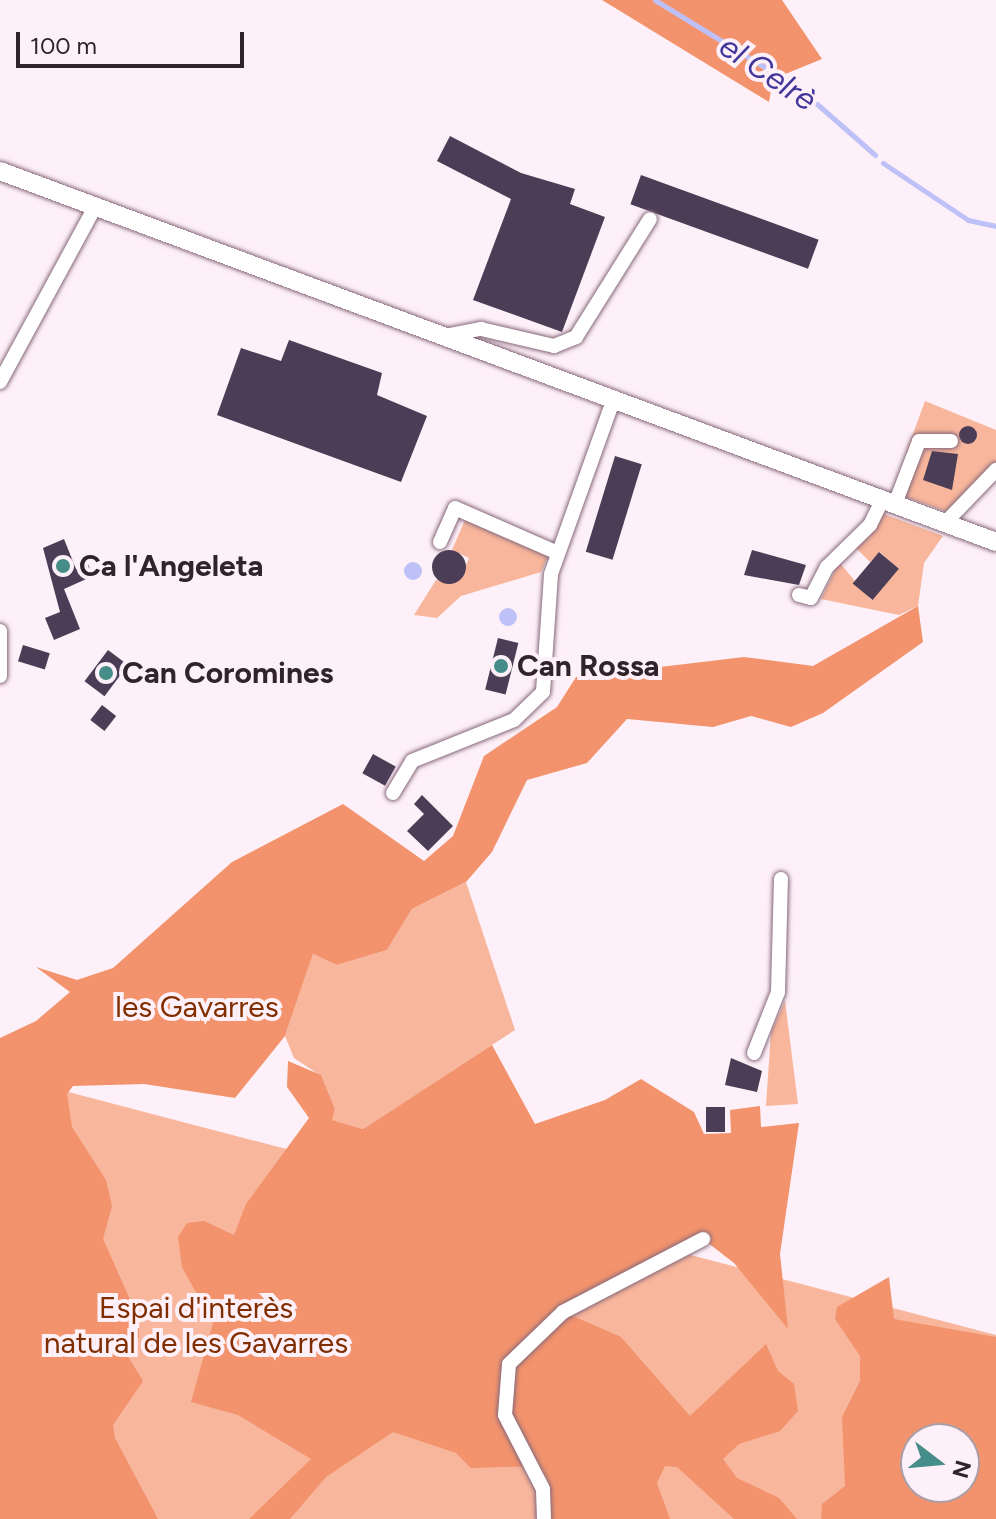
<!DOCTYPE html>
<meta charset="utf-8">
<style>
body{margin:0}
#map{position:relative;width:996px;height:1519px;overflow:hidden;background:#fef0f8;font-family:Figtree,sans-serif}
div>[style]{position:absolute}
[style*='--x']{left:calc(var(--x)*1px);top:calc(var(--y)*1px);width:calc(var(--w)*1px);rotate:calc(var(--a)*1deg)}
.green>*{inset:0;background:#f8b69c}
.forest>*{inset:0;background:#f2936d}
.water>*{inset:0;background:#bec1f7}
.round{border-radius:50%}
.stream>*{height:5px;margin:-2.5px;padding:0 2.5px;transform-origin:2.5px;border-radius:2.5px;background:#bec1f7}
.building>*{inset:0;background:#4c3d56;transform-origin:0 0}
.roads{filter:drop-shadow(0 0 2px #86687a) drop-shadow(0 0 2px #86687a)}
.minor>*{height:14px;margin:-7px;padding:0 7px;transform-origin:7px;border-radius:7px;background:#fff}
.major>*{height:18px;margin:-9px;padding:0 9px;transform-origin:9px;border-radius:9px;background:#fff}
.dots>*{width:22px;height:22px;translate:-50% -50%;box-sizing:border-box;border:4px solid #fef0f8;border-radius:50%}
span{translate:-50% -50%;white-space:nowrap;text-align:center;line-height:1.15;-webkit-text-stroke:8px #fef0f8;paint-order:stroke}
.poi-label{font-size:30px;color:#30232a;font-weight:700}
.left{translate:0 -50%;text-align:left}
.park-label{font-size:30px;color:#802d00}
.water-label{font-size:32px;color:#41369a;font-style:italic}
.north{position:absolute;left:900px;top:1423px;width:80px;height:80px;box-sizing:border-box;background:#fef0f8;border:2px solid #ac9ea6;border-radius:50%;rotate:106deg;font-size:22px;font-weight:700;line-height:32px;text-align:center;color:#30232a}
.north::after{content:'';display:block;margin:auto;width:28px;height:36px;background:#468d89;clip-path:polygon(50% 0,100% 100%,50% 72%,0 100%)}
.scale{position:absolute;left:16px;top:32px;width:228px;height:36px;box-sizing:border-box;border:4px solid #30232a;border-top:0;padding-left:10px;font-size:24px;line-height:28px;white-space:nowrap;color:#30232a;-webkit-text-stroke:6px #fef0f8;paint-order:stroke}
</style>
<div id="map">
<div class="green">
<div style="clip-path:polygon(925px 401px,996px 430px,996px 470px,951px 513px,905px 497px,918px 457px,906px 453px)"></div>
<div style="clip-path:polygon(881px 513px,943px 536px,924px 563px,918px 606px,899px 615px,821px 599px,839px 562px,871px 600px,898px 569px,880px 552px,870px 562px,854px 546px)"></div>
<div style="clip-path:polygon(465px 520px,548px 556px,541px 572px,461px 596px,437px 618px,414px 615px,436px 580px,460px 580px,469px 558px,452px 550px)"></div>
<div style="clip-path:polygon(466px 882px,515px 1030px,363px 1129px,331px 1120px,335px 1109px,321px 1076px,294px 1058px,285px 1036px,313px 954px,337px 965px,387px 950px,412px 909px)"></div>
<div style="clip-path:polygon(785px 1001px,798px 1104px,766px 1106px,771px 1032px)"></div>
<div style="clip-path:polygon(evenodd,57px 1089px,996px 1335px,996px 1519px,0 1519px,0 1180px,57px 1089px,916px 1439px,964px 1439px,964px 1487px,916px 1487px,916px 1439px)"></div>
</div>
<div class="forest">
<div style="clip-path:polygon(602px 0,782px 0,822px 59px,773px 79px,769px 102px)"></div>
<div style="clip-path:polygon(918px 606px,923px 642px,823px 713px,791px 727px,751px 716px,713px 727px,627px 719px,587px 763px,527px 780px,492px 852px,466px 882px,412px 909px,387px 950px,337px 965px,313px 954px,285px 1036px,235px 1098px,144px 1084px,73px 1086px,67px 1094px,72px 1127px,106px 1180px,112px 1206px,103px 1239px,138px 1317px,139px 1337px,126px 1353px,143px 1381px,113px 1425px,115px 1438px,158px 1519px,0 1519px,0 1038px,36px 1021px,70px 992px,36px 967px,77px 980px,113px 968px,232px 862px,343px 804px,424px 861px,453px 836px,484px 756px,557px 707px,576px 677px,744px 657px,813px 666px)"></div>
<div style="clip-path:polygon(492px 1045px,535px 1124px,605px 1100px,641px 1079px,694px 1112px,704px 1134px,731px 1133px,730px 1110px,760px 1106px,761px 1127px,799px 1123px,780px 1254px,788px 1329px,734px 1263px,703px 1239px,564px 1312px,621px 1337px,690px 1416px,766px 1344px,778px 1371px,794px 1384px,798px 1411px,780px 1431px,739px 1444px,723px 1459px,737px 1478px,779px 1498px,797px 1519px,734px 1519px,677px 1467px,665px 1466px,657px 1483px,670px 1519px,550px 1519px,549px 1481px,539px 1466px,471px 1468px,456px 1453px,393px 1432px,326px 1477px,290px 1519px,249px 1519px,311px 1459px,238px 1415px,191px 1402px,213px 1323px,182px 1267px,178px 1237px,187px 1223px,204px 1221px,234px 1235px,246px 1204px,309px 1118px,287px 1087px,288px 1061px,321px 1075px,335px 1109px,332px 1120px,363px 1129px)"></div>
<div style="clip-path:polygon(evenodd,889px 1277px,894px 1319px,996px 1337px,996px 1519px,821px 1519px,822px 1504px,845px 1486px,842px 1417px,860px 1381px,860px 1356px,835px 1319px,837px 1307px,889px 1277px,916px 1439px,964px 1439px,964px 1487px,916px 1487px,916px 1439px)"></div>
</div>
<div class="water">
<div class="round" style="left:404px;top:562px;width:18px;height:18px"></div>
<div class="round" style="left:499px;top:608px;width:18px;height:18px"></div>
</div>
<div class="stream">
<div style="--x:655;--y:0;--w:170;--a:31.5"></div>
<div style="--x:800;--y:89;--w:100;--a:41.3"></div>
<div style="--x:883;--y:163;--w:102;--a:33.8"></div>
<div style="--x:968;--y:220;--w:29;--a:12"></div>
</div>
<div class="building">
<div style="clip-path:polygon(450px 136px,521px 173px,575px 189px,570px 204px,605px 217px,562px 332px,473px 300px,511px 199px,437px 161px)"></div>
<div style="left:641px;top:175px;width:189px;height:31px;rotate:20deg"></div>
<div style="clip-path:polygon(289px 340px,382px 373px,377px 395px,427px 416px,401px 482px,217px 415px,241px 348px,281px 361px)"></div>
<div class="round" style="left:959px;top:426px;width:18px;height:18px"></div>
<div style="clip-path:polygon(932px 451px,958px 454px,952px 490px,923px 480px)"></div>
<div style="left:615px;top:456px;width:28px;height:100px;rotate:17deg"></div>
<div style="clip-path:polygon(64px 539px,76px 569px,88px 564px,93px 576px,64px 589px,80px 629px,54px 640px,45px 618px,60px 612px,43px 548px)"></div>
<div class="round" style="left:432px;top:550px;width:34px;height:34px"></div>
<div style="clip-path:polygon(752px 550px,806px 565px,799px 585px,744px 575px)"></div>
<div style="left:879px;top:552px;width:26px;height:41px;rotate:40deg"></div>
<div style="left:498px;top:638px;width:21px;height:53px;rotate:14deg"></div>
<div style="left:23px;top:645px;width:28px;height:17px;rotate:17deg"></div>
<div style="left:108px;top:650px;width:25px;height:39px;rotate:37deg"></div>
<div style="left:102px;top:705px;width:18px;height:19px;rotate:38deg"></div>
<div style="left:373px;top:754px;width:26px;height:22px;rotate:29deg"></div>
<div style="clip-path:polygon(422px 795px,453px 826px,428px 851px,407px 831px,424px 814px,414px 804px)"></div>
<div style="clip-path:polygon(731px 1058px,762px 1071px,757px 1092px,725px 1085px)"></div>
<div style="left:706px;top:1107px;width:19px;height:25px"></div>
</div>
<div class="roads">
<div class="minor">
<div style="--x:444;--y:336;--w:38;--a:-11"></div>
<div style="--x:481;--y:329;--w:75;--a:13.1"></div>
<div style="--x:554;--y:346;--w:24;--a:-22"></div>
<div style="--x:576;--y:337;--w:139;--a:-57.9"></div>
<div style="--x:0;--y:382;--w:199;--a:-61.5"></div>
<div style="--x:895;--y:504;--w:67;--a:-69.1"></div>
<div style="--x:919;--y:441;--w:32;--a:0"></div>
<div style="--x:945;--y:523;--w:74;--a:-46.1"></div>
<div style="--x:440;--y:542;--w:37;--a:-66"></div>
<div style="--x:455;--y:508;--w:112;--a:23.6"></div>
<div style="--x:799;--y:595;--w:12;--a:14"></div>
<div style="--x:811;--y:598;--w:35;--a:-63"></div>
<div style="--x:827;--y:567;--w:60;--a:-44.3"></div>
<div style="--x:870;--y:525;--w:28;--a:-64"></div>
<div style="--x:0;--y:631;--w:45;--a:90"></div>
<div style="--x:393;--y:793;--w:37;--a:-59"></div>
<div style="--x:412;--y:761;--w:110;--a:-21.9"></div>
<div style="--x:514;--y:720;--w:40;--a:-44"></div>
<div style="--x:543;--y:692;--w:118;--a:-86.1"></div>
<div style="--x:551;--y:574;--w:184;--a:-70.3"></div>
<div style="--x:754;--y:1053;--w:66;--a:-68.5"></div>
<div style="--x:778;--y:992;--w:113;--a:-88.5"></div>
<div style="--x:544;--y:1519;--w:30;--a:-92"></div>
<div style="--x:543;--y:1489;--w:83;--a:-117.2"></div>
<div style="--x:505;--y:1415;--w:51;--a:-85.5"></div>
<div style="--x:509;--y:1364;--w:75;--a:-43.9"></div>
<div style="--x:563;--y:1312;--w:158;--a:-27.5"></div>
</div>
<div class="major">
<div style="--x:0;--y:171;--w:1063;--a:20.43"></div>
</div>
</div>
<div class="dots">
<div style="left:63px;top:566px;background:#468d89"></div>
<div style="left:501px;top:666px;background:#468d89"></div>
<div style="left:106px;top:673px;background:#468d89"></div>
</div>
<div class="poi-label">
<span class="left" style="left:79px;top:566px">Ca l'Angeleta</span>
<span class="left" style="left:517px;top:666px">Can Rossa</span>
<span class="left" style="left:122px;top:673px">Can Coromines</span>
</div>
<div class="park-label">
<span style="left:197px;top:1007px">les Gavarres</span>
<span style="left:196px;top:1325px">Espai d'interès<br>natural de les Gavarres</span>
</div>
<div class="water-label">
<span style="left:768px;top:73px;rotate:34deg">el Celrè</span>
</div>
<div class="north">N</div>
<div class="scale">100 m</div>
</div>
